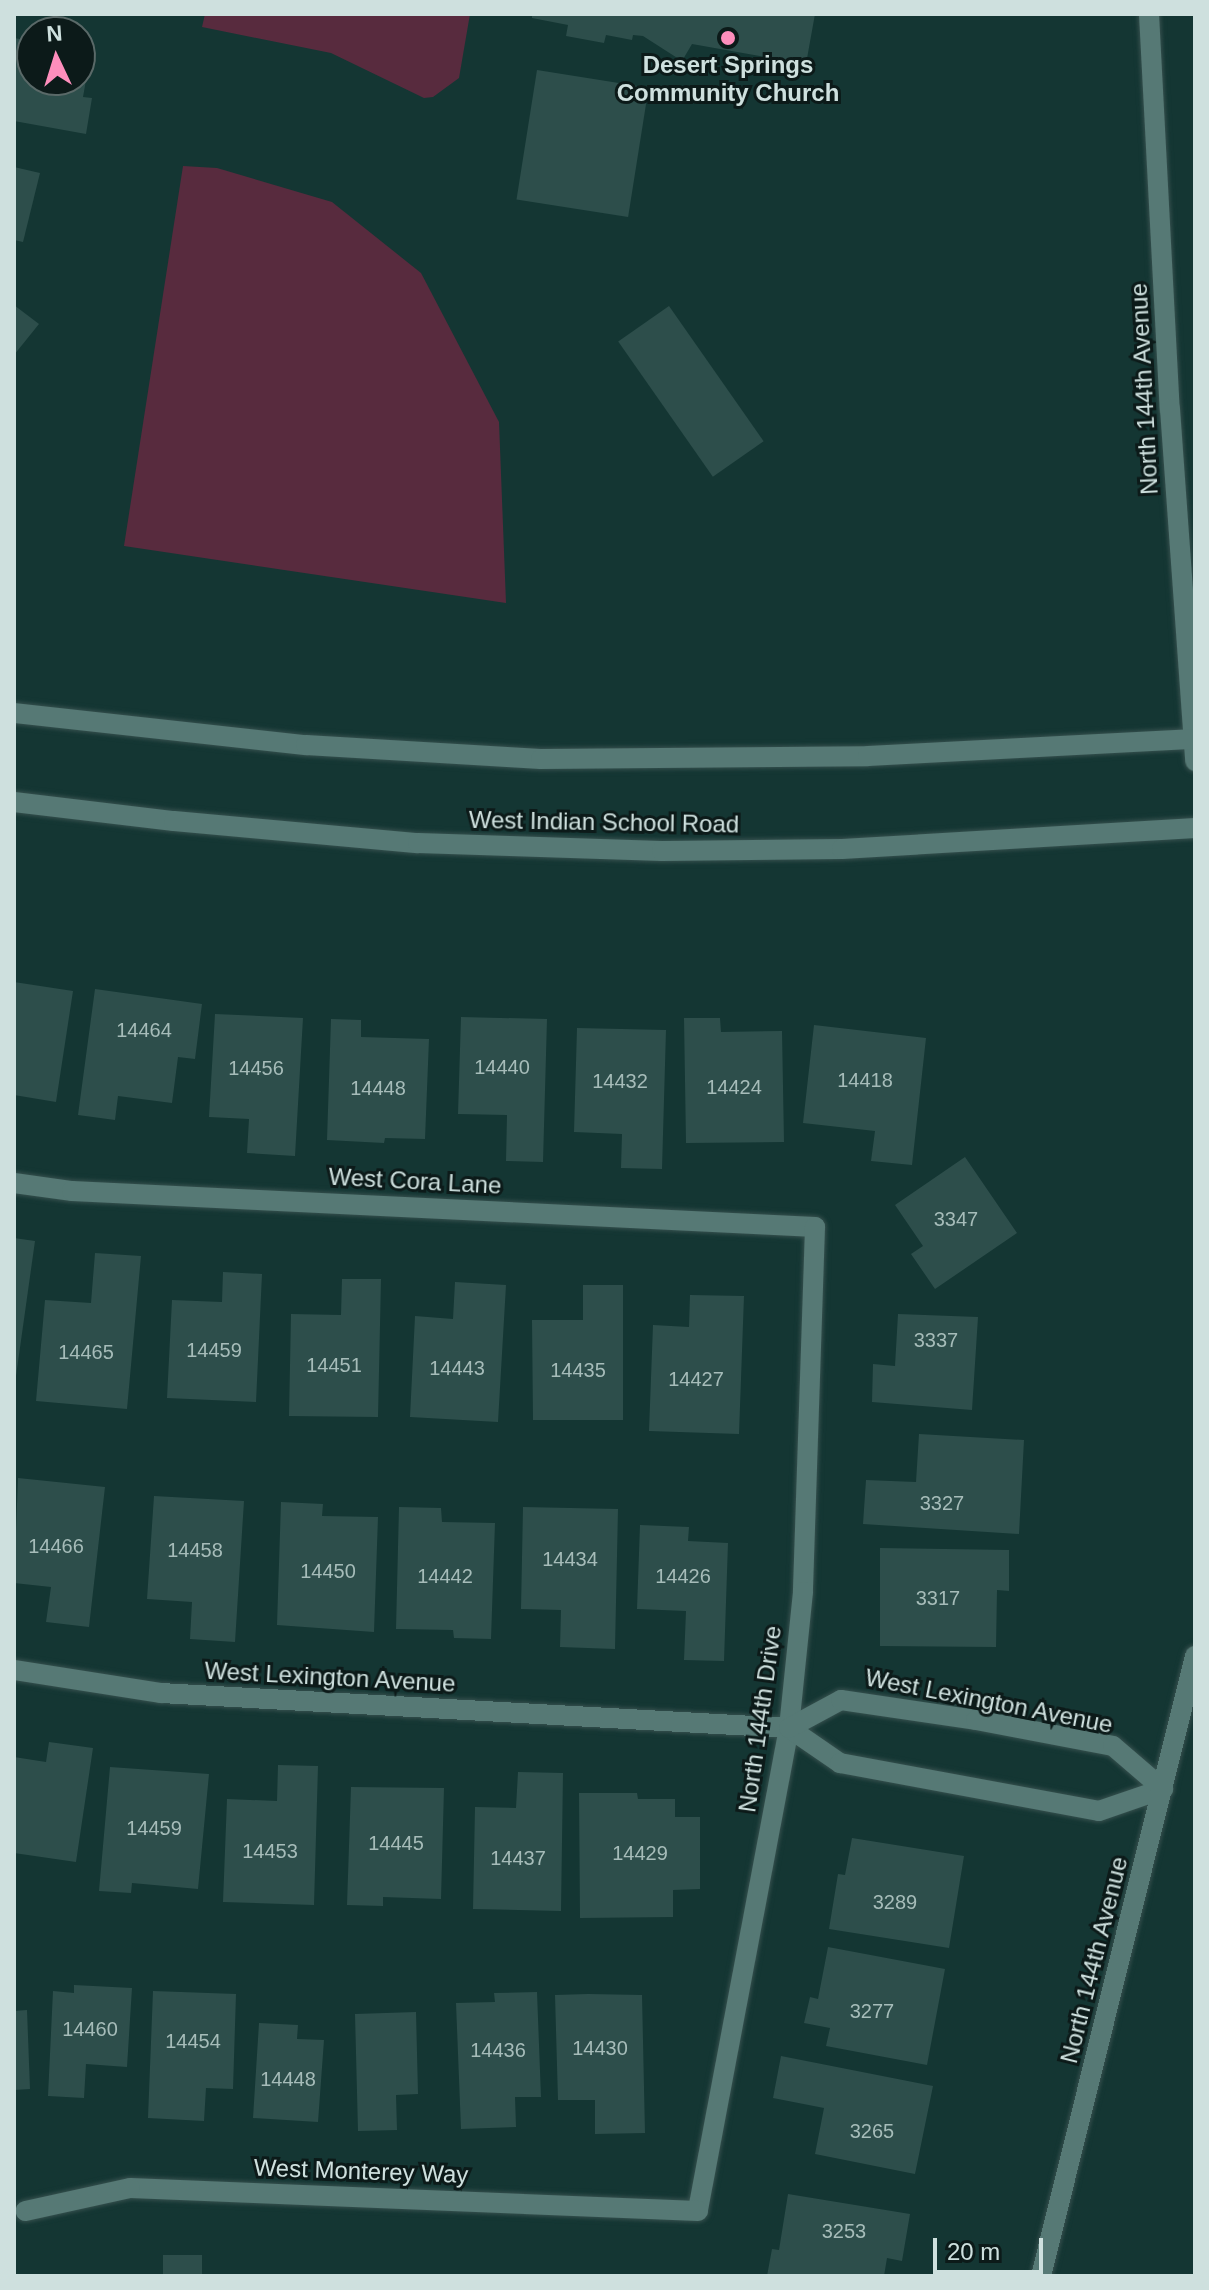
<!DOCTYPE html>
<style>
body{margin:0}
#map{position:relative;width:1209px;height:2290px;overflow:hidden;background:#143633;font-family:Arial,sans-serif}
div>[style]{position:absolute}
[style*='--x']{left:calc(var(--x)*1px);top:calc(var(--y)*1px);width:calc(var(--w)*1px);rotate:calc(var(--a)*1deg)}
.green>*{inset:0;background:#582b3e}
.building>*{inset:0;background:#2d4e4b;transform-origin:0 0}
.roads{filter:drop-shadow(0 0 2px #36504e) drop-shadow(0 0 2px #36504e)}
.minor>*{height:20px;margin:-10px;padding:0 10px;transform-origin:10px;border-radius:10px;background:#567975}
.secondary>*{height:20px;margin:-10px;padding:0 10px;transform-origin:10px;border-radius:10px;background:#567975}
.dots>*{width:22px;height:22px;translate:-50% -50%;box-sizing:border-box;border:4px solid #0c1a19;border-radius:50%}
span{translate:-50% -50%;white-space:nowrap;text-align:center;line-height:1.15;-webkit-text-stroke:6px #0c1a19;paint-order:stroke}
.number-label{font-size:20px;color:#a6bcb9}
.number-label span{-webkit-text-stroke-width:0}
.poi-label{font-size:24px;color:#cee0de;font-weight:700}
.street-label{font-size:24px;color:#cee0de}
.frame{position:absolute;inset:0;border:16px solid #cee0de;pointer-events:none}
.north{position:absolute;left:16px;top:16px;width:80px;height:80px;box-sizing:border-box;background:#0c1a19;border:2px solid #5a6968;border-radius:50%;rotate:356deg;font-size:22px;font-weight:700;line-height:32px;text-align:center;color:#cee0de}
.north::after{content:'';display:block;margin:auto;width:28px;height:36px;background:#fe8ebc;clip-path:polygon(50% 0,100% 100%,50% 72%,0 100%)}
.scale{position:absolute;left:933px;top:2238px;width:110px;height:36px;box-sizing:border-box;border:4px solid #cee0de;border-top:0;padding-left:10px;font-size:24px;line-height:28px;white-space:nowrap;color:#cee0de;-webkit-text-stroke:6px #0c1a19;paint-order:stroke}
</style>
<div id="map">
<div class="green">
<div style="clip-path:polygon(205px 14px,470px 14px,459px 78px,433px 97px,424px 98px,331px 53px,202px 27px)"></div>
<div style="clip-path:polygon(183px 166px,217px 168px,332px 202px,421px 273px,499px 422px,506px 603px,124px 546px)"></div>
</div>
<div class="building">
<div style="clip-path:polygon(532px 14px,815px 14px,806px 64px,692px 44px,682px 61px,643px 36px,633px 35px,632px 40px,606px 35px,604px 43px,566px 36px,568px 25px,532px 18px)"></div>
<div style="clip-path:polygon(14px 38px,32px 41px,32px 80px,80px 80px,80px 50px,91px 52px,83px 97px,92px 98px,86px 134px,14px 121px)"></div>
<div style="left:537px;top:70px;width:113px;height:131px;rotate:9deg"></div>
<div style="clip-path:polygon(14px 167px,40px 173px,23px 242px,14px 240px)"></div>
<div style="clip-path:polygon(14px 305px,39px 324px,14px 355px)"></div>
<div style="left:669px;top:306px;width:165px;height:62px;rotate:55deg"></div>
<div style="clip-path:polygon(14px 982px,73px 991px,56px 1102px,14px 1095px)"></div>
<div style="clip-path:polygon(95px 989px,202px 1004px,195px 1059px,178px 1057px,172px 1103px,118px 1096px,115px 1120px,78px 1115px)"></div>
<div style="clip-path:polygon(215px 1014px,303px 1018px,295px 1156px,247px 1153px,249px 1119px,209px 1117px)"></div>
<div style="clip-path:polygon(461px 1017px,547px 1019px,543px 1162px,506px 1161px,507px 1115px,458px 1114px)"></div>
<div style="clip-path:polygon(684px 1018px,720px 1018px,721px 1032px,782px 1031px,784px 1142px,686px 1143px)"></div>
<div style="clip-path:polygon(331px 1019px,361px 1020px,361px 1037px,429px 1039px,425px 1139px,385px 1138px,384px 1143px,327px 1140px)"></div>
<div style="clip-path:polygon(814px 1025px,926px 1038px,912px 1165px,871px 1161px,875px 1131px,803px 1123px)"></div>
<div style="clip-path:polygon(577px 1028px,666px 1030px,662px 1169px,621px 1168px,622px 1134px,574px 1132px)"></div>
<div style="clip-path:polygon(965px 1157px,1017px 1233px,935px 1289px,911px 1254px,923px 1246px,895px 1205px)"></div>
<div style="clip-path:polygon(14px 1238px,35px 1241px,16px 1376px,14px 1376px)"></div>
<div style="clip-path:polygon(95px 1253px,141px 1256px,127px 1409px,36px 1401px,45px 1300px,91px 1303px)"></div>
<div style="clip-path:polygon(223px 1272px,262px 1274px,256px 1402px,167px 1398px,172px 1300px,222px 1302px)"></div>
<div style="clip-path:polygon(342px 1279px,381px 1279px,378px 1417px,289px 1416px,291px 1314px,341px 1315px)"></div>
<div style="clip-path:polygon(455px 1282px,506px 1285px,498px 1422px,410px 1417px,415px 1316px,453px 1319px)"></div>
<div style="clip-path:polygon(583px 1285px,623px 1285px,623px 1420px,533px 1420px,532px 1320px,583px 1320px)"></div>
<div style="clip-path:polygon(690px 1295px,744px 1296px,739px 1434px,649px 1431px,653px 1325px,689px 1327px)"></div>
<div style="clip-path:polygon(898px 1314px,978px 1317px,972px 1410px,872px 1402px,873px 1364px,895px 1366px)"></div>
<div style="clip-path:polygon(919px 1434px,1024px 1440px,1019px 1534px,863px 1524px,866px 1480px,916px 1482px)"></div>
<div style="clip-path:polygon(18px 1478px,105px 1487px,89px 1627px,46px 1622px,51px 1587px,14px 1583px)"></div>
<div style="clip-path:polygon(154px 1496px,244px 1501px,235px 1642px,190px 1639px,192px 1602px,147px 1599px)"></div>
<div style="clip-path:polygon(281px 1502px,323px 1504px,322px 1516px,378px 1517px,374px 1632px,277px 1625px)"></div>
<div style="clip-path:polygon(399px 1507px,441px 1508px,442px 1522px,495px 1523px,491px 1639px,454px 1638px,453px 1630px,396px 1629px)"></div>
<div style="clip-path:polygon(523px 1507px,618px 1509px,615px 1649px,560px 1647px,561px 1610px,521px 1609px)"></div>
<div style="clip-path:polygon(640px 1525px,689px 1527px,688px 1541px,728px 1543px,724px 1661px,684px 1660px,686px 1611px,637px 1609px)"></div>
<div style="clip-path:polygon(880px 1548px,1009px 1550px,1009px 1591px,997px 1590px,996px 1647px,880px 1646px)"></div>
<div style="clip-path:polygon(49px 1742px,93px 1748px,76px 1862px,14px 1853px,14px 1757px,46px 1762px)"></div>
<div style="clip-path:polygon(278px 1765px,318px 1766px,314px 1905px,223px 1902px,227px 1799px,277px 1801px)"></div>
<div style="clip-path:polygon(110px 1767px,209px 1774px,198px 1889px,132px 1883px,131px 1893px,99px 1891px)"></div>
<div style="clip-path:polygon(518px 1772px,563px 1773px,561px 1911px,473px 1909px,475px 1807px,516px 1808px)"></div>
<div style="clip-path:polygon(351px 1787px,444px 1788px,441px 1899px,383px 1897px,383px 1906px,347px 1905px)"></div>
<div style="clip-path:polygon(579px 1793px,637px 1793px,638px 1799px,675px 1799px,675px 1817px,700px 1817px,700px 1889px,673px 1890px,673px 1917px,580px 1918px)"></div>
<div style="clip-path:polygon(852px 1838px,964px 1856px,949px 1948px,829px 1929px,838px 1874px,845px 1875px)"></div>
<div style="clip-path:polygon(828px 1947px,945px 1969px,927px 2065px,826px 2046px,830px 2028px,804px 2023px,810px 1997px,818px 1999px)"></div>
<div style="clip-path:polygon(74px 1985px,132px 1988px,127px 2067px,86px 2064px,84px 2098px,48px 2096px,53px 1991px,74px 1993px)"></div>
<div style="clip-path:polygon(153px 1991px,236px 1994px,233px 2089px,206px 2088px,204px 2121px,148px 2118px)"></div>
<div style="clip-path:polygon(537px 1992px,541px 2097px,515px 2097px,516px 2127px,461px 2129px,456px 2003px,495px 2002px,494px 1993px)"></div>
<div style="clip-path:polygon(588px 1994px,642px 1995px,645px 2133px,595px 2134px,595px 2100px,558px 2100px,555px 1995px)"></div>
<div style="clip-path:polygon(27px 2010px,30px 2089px,14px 2090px,14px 2011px)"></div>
<div style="clip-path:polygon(416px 2012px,418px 2094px,396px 2095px,397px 2130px,358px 2131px,355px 2014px)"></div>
<div style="clip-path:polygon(259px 2023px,298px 2025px,297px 2039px,324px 2040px,318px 2122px,253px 2118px)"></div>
<div style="clip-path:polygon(781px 2056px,933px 2086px,915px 2174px,815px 2154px,824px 2108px,773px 2098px)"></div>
<div style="clip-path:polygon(788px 2194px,910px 2214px,902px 2261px,887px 2258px,884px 2276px,767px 2276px,772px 2249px,779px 2250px)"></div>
<div style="left:163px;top:2255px;width:39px;height:21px"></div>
</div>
<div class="roads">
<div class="minor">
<div style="--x:14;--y:1183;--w:59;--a:7.9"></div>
<div style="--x:72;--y:1191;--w:744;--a:2.77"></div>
<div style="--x:815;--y:1227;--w:365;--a:91.9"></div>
<div style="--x:803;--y:1592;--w:137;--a:95.9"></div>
<div style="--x:789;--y:1728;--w:491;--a:100.7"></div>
<div style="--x:698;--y:2211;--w:568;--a:-177.68"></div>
<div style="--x:130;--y:2188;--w:107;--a:167.6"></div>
<div style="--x:14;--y:1670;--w:149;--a:8.9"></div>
<div style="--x:161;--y:1693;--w:629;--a:3.19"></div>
<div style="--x:789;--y:1728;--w:62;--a:34.5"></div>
<div style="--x:840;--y:1763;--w:263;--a:10.5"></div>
<div style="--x:1099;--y:1811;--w:68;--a:-19"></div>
<div style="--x:789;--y:1728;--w:59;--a:-28.3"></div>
<div style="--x:841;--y:1700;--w:136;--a:8.4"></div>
<div style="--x:976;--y:1720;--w:139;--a:10.7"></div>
<div style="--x:1113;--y:1746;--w:66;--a:40.7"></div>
</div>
<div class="secondary">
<div style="--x:1149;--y:14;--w:396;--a:87"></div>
<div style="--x:1170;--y:409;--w:353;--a:85.9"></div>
<div style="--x:14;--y:713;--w:294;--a:6.3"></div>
<div style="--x:306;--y:745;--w:235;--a:3.4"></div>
<div style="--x:541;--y:759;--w:327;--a:-0.5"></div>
<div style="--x:868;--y:756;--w:327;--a:-3"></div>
<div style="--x:14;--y:802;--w:161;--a:6.8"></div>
<div style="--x:174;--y:821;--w:245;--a:5.2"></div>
<div style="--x:418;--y:843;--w:244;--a:1.9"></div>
<div style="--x:662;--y:851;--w:180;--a:-0.6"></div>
<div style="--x:842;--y:849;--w:354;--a:-3.4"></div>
<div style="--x:1041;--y:2276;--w:639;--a:-76.05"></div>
</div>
</div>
<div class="dots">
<div style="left:728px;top:38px;background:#fe8ebc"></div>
</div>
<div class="number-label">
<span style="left:144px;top:1030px">14464</span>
<span style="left:502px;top:1067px">14440</span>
<span style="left:256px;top:1068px">14456</span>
<span style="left:865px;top:1080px">14418</span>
<span style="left:620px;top:1081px">14432</span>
<span style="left:734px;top:1087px">14424</span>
<span style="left:378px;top:1088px">14448</span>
<span style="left:956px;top:1219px">3347</span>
<span style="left:936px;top:1340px">3337</span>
<span style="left:214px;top:1350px">14459</span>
<span style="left:86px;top:1352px">14465</span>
<span style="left:334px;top:1365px">14451</span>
<span style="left:457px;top:1368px">14443</span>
<span style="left:578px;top:1370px">14435</span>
<span style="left:696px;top:1379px">14427</span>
<span style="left:942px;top:1503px">3327</span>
<span style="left:56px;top:1546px">14466</span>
<span style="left:195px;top:1550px">14458</span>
<span style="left:570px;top:1559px">14434</span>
<span style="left:328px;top:1571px">14450</span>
<span style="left:445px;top:1576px">14442</span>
<span style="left:683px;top:1576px">14426</span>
<span style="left:938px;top:1598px">3317</span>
<span style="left:154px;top:1828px">14459</span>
<span style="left:396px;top:1843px">14445</span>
<span style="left:270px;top:1851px">14453</span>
<span style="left:640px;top:1853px">14429</span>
<span style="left:518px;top:1858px">14437</span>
<span style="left:895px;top:1902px">3289</span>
<span style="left:872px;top:2011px">3277</span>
<span style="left:90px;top:2029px">14460</span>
<span style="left:193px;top:2041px">14454</span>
<span style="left:600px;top:2048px">14430</span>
<span style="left:498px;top:2050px">14436</span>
<span style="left:288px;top:2079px">14448</span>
<span style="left:872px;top:2131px">3265</span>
<span style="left:844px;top:2231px">3253</span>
</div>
<div class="poi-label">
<span style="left:728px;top:79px">Desert Springs<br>Community Church</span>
</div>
<div class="street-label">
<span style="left:1144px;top:389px;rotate:-93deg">North 144th Avenue</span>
<span style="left:604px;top:822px;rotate:1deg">West Indian School Road</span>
<span style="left:415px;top:1181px;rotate:3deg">West Cora Lane</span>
<span style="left:330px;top:1677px;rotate:3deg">West Lexington Avenue</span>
<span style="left:989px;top:1701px;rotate:11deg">West Lexington Avenue</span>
<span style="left:760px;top:1719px;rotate:-82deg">North 144th Drive</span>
<span style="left:1094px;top:1960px;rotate:-76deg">North 144th Avenue</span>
<span style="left:361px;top:2171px;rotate:2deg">West Monterey Way</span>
</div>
<div class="frame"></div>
<div class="north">N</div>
<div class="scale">20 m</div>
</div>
